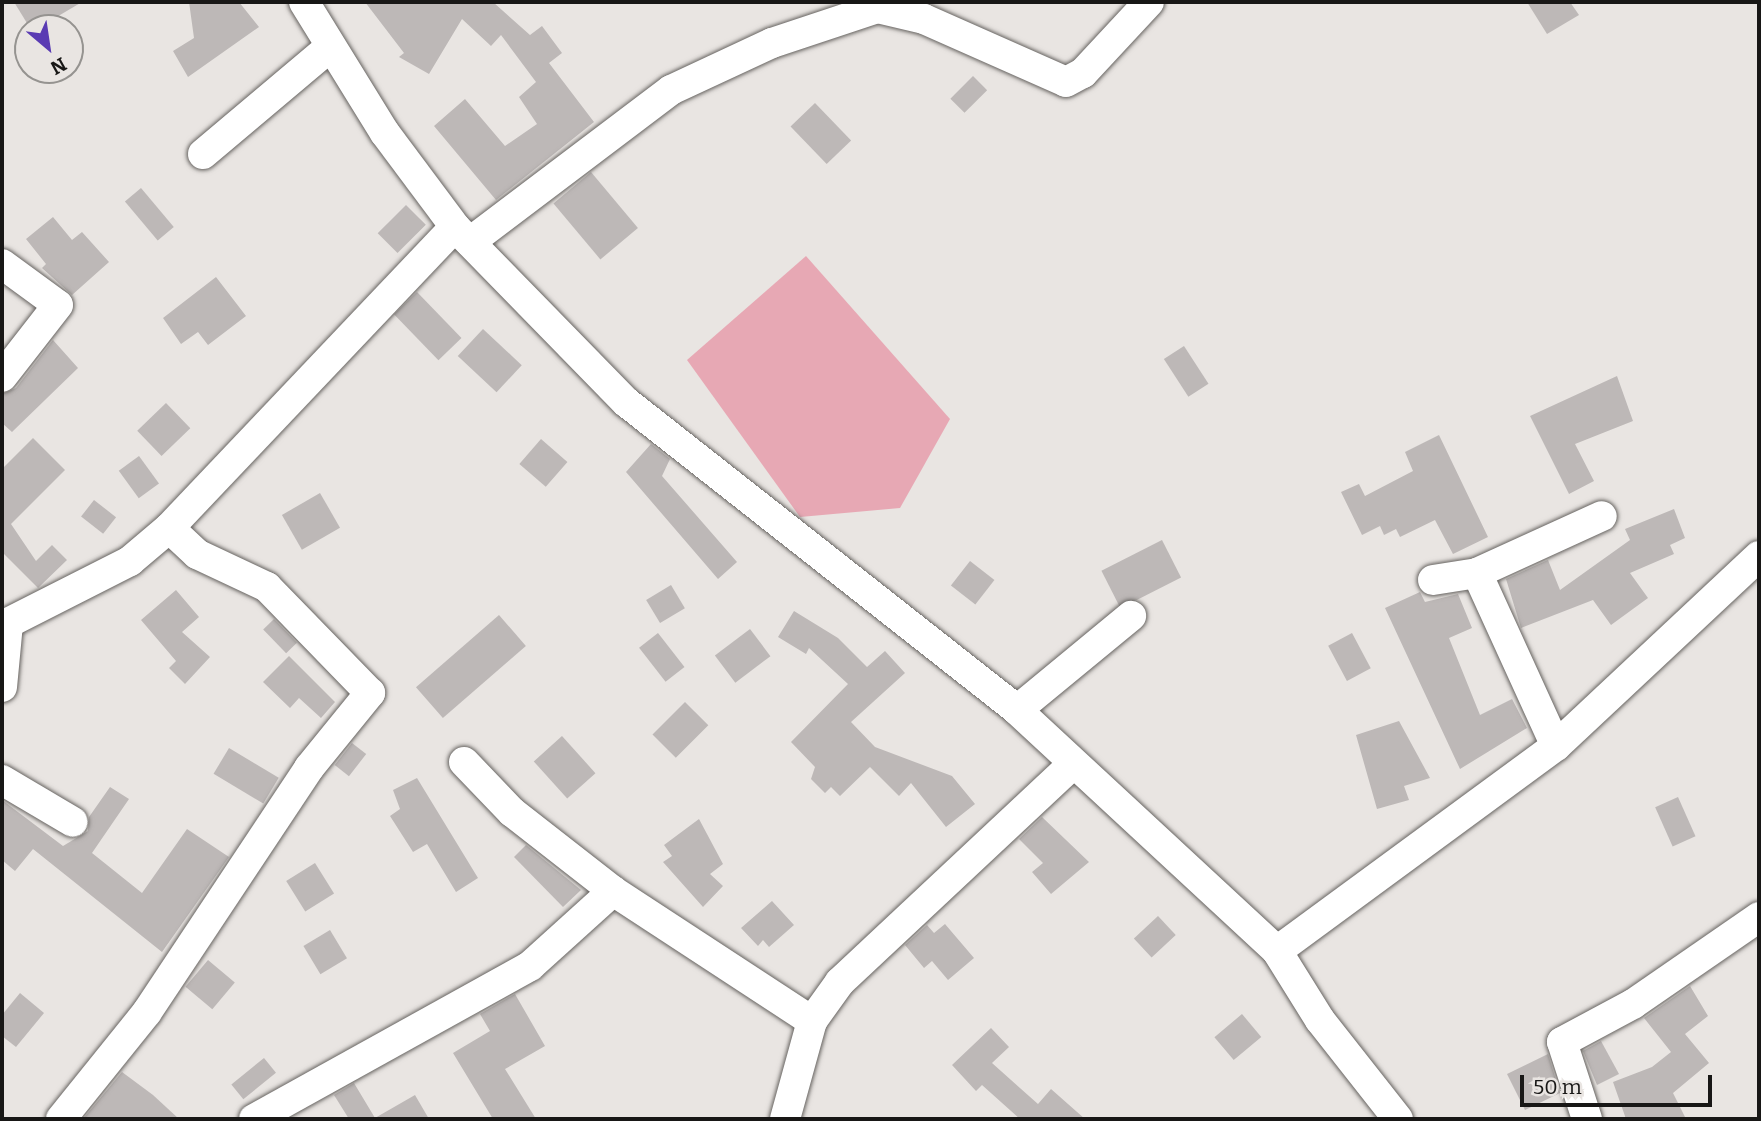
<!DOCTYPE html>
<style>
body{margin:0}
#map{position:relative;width:1761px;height:1121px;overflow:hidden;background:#e9e5e2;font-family:Bitter,serif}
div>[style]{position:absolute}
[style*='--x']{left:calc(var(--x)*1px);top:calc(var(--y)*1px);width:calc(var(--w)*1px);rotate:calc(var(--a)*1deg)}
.green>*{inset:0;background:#e7a8b4}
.building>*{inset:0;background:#bdb8b7;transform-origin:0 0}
.roads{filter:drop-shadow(0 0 2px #666360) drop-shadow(0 0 2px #666360)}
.minor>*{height:30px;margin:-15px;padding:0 15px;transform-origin:15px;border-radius:15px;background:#fff}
span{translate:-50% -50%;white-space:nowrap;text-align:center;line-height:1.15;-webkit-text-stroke:7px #e9e5e2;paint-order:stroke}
.frame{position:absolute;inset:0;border:4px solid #181716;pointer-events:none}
.north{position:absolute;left:14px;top:14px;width:70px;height:70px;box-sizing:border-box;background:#e9e5e2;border:2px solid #959390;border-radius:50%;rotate:151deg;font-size:19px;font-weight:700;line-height:28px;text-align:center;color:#181716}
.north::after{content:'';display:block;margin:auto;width:24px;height:32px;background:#5a3bb3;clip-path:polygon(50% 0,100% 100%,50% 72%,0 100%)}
.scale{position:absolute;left:1520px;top:1075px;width:192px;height:32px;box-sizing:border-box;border:4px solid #181716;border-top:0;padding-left:9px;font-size:21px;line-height:24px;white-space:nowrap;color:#181716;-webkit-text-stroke:5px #e9e5e2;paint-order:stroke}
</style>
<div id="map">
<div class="green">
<div style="clip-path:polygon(806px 256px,950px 419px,900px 508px,800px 517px,687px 360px)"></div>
</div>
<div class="building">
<div style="clip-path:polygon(14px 2px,82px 2px,38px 28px,30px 28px)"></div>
<div style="clip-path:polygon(189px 2px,239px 2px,259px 27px,188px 77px,173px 51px,194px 38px)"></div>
<div style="clip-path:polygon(365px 2px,493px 2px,530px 35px,542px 26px,562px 53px,549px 63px,594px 122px,496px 200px,434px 126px,465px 99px,505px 146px,537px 124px,519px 97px,536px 82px,501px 35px,491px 46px,462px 19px,429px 74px,399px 57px,404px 53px)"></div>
<div style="clip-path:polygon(1527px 2px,1570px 2px,1579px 15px,1547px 34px)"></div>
<div style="left:973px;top:76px;width:20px;height:32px;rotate:45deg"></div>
<div style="left:815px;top:103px;width:52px;height:34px;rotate:46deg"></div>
<div style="left:591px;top:172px;width:73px;height:49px;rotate:50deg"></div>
<div style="left:141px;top:188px;width:51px;height:21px;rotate:50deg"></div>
<div style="left:406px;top:205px;width:28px;height:40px;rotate:45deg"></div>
<div style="clip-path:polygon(53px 217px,72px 240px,82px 232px,109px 262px,72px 295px,42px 268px,46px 264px,26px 239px)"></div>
<div style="clip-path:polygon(216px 277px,246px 316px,208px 345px,198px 332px,181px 344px,163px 318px)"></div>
<div style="left:417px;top:292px;width:64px;height:32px;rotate:46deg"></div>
<div style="left:483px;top:329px;width:53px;height:37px;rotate:43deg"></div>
<div style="clip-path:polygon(53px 340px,78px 368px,12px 432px,2px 423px,2px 394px,16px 388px)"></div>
<div style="left:1184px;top:346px;width:45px;height:24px;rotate:57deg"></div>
<div style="clip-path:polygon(1617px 376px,1633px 421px,1575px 444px,1594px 481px,1569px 494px,1530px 416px)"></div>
<div style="left:166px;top:403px;width:35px;height:40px;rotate:46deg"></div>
<div style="clip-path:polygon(1439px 435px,1488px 537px,1453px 554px,1435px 520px,1400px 537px,1396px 529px,1384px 535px,1380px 526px,1362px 535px,1341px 492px,1359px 484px,1365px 496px,1413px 471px,1405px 452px)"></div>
<div style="clip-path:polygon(33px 438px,65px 470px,11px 524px,36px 561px,52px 545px,67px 560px,38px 588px,2px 552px,2px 469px)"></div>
<div style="left:541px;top:439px;width:35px;height:33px;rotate:41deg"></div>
<div style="clip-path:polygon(651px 444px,670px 459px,662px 476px,737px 562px,718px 579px,626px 472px)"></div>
<div style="left:139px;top:456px;width:34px;height:25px;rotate:54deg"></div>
<div style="left:320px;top:493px;width:40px;height:44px;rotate:60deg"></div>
<div style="left:94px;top:500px;width:28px;height:21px;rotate:38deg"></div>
<div style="clip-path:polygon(1674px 509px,1685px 538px,1670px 545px,1674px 554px,1630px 573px,1648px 598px,1611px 625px,1593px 600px,1521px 628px,1506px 579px,1548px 560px,1560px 590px,1630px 540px,1625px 529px)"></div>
<div style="left:1162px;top:540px;width:42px;height:68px;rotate:63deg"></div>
<div style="left:970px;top:561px;width:31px;height:31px;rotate:38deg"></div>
<div style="left:671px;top:585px;width:27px;height:29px;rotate:59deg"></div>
<div style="clip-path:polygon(176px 590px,199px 617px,182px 632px,210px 657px,185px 684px,169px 668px,176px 661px,141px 620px)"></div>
<div style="clip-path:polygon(1420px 592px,1425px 602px,1458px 594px,1472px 628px,1449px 638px,1480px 715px,1512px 699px,1527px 728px,1460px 769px,1385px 608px)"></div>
<div style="clip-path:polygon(794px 611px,838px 638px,867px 667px,885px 651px,905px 673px,851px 722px,875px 747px,952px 776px,975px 804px,946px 827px,911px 783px,899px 796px,870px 767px,840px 796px,831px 787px,825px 793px,811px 779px,815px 767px,791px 742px,848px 684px,809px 648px,806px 654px,778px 637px)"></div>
<div style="left:499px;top:615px;width:41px;height:110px;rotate:49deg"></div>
<div style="left:274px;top:619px;width:33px;height:15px;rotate:46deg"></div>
<div style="left:750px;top:629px;width:34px;height:44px;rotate:53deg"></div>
<div style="left:658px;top:633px;width:43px;height:24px;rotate:52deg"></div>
<div style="left:1352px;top:633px;width:40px;height:27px;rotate:62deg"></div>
<div style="clip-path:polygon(289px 656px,335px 702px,321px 718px,299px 698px,290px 708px,263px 682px)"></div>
<div style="left:685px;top:702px;width:33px;height:46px;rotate:45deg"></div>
<div style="clip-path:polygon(1399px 721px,1430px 778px,1404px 786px,1409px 800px,1377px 809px,1356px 735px)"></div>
<div style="left:562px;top:736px;width:50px;height:38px;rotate:48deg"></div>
<div style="left:352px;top:743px;width:18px;height:28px;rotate:38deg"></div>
<div style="left:229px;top:748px;width:58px;height:30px;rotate:31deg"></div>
<div style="clip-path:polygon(417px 778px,478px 878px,456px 892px,427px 844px,413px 852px,390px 816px,400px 809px,393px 790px)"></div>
<div style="clip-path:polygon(110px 787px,129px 799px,92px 853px,142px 893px,187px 829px,229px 857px,162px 952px,33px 849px,15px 871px,2px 860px,2px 800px,63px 846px,88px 831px,89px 817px)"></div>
<div style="left:1678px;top:797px;width:43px;height:25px;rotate:66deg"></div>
<div style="clip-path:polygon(1042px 817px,1089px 862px,1051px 894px,1032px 872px,1043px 863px,1019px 839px)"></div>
<div style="clip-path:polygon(699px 819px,723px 864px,710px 874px,723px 886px,703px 907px,663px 862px,672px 856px,664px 845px)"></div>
<div style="clip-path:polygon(526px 845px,581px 890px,563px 907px,514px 857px)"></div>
<div style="left:315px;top:863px;width:36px;height:34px;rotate:58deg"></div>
<div style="clip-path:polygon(772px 901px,794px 925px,769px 947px,763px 940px,758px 946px,741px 928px)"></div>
<div style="left:1158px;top:916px;width:26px;height:33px;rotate:47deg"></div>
<div style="clip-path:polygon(945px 924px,974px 958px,948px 980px,932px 961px,924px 968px,905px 945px,927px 925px,934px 933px)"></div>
<div style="left:330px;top:930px;width:33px;height:31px;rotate:59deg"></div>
<div style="left:208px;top:960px;width:35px;height:35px;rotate:40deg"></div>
<div style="clip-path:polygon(1690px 986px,1708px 1016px,1685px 1034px,1709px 1063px,1673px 1093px,1686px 1119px,1626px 1119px,1613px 1082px,1652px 1067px,1671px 1052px,1644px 1018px)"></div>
<div style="clip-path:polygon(20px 993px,44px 1013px,16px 1047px,2px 1036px,2px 1015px)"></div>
<div style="clip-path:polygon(515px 994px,545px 1046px,505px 1069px,536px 1119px,493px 1119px,453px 1053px,490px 1031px,480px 1014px)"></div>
<div style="left:1242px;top:1014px;width:30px;height:36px;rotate:50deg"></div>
<div style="clip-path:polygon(991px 1028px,1009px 1047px,992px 1063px,1038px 1104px,1051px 1089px,1085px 1119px,1020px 1119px,982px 1085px,976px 1091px,952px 1065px)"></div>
<div style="clip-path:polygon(1601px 1041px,1619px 1074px,1597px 1085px,1583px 1051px)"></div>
<div style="clip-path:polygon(1548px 1054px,1560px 1093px,1525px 1110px,1507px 1074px)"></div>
<div style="left:264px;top:1058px;width:19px;height:42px;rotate:51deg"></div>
<div style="clip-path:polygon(122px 1072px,153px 1095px,179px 1119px,83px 1119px)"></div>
<div style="clip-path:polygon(354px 1083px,375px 1118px,415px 1095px,429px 1119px,349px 1119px,334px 1095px)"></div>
</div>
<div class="roads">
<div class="minor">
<div style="--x:304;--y:2;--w:154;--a:58.3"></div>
<div style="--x:385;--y:133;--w:117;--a:53.3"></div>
<div style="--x:455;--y:227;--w:245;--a:45.7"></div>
<div style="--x:626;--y:402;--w:498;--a:38.2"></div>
<div style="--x:1017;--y:710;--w:355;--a:42.8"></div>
<div style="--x:1277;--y:951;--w:81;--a:58.1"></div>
<div style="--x:1320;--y:1020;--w:126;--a:51.8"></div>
<div style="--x:203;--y:154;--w:166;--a:-40.1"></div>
<div style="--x:470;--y:242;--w:252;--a:-37.1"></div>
<div style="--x:671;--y:90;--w:111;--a:-25"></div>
<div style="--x:772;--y:43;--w:111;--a:-18.4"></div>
<div style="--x:877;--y:8;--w:48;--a:13.2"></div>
<div style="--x:924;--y:19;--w:155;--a:23.9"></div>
<div style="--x:1066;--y:82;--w:19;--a:-28"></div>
<div style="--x:1083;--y:73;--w:97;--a:-47.1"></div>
<div style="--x:2;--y:264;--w:69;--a:36.2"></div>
<div style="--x:58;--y:305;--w:91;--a:127.9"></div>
<div style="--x:1477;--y:573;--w:190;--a:65.5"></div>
<div style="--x:1433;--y:580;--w:45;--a:-9"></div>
<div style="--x:1477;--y:573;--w:137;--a:-24.5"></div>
<div style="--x:2;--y:626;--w:144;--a:-26.9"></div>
<div style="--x:130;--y:561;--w:51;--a:-40.2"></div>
<div style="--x:169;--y:528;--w:415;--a:-46.5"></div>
<div style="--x:2;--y:687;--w:63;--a:-84.6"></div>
<div style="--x:1017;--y:710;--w:148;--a:-39.5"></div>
<div style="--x:464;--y:762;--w:69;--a:46.2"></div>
<div style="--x:512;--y:812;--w:128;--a:38"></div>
<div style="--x:613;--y:891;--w:238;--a:33.2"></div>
<div style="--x:2;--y:780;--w:82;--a:30.6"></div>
<div style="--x:1277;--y:951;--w:346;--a:-36.3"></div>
<div style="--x:1556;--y:746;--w:278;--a:-43.1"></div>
<div style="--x:61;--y:1119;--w:137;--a:-51.2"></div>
<div style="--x:147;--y:1012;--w:293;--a:-56.4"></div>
<div style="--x:309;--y:768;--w:97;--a:-50.9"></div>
<div style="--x:370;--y:693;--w:148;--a:-134.2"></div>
<div style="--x:267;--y:587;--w:77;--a:-154.8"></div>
<div style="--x:197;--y:554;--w:38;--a:-137"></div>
<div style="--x:254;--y:1119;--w:316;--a:-29"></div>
<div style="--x:530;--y:966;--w:112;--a:-42.1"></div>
<div style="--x:785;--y:1119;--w:102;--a:-74.6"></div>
<div style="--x:812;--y:1021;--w:48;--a:-54.3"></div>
<div style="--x:840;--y:982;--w:319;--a:-43.1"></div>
<div style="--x:1587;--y:1119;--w:81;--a:-108"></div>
<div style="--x:1562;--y:1042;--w:81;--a:-28.2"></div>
<div style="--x:1633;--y:1004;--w:153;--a:-34.6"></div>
</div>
</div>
<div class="frame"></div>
<div class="north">N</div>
<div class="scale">50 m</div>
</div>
